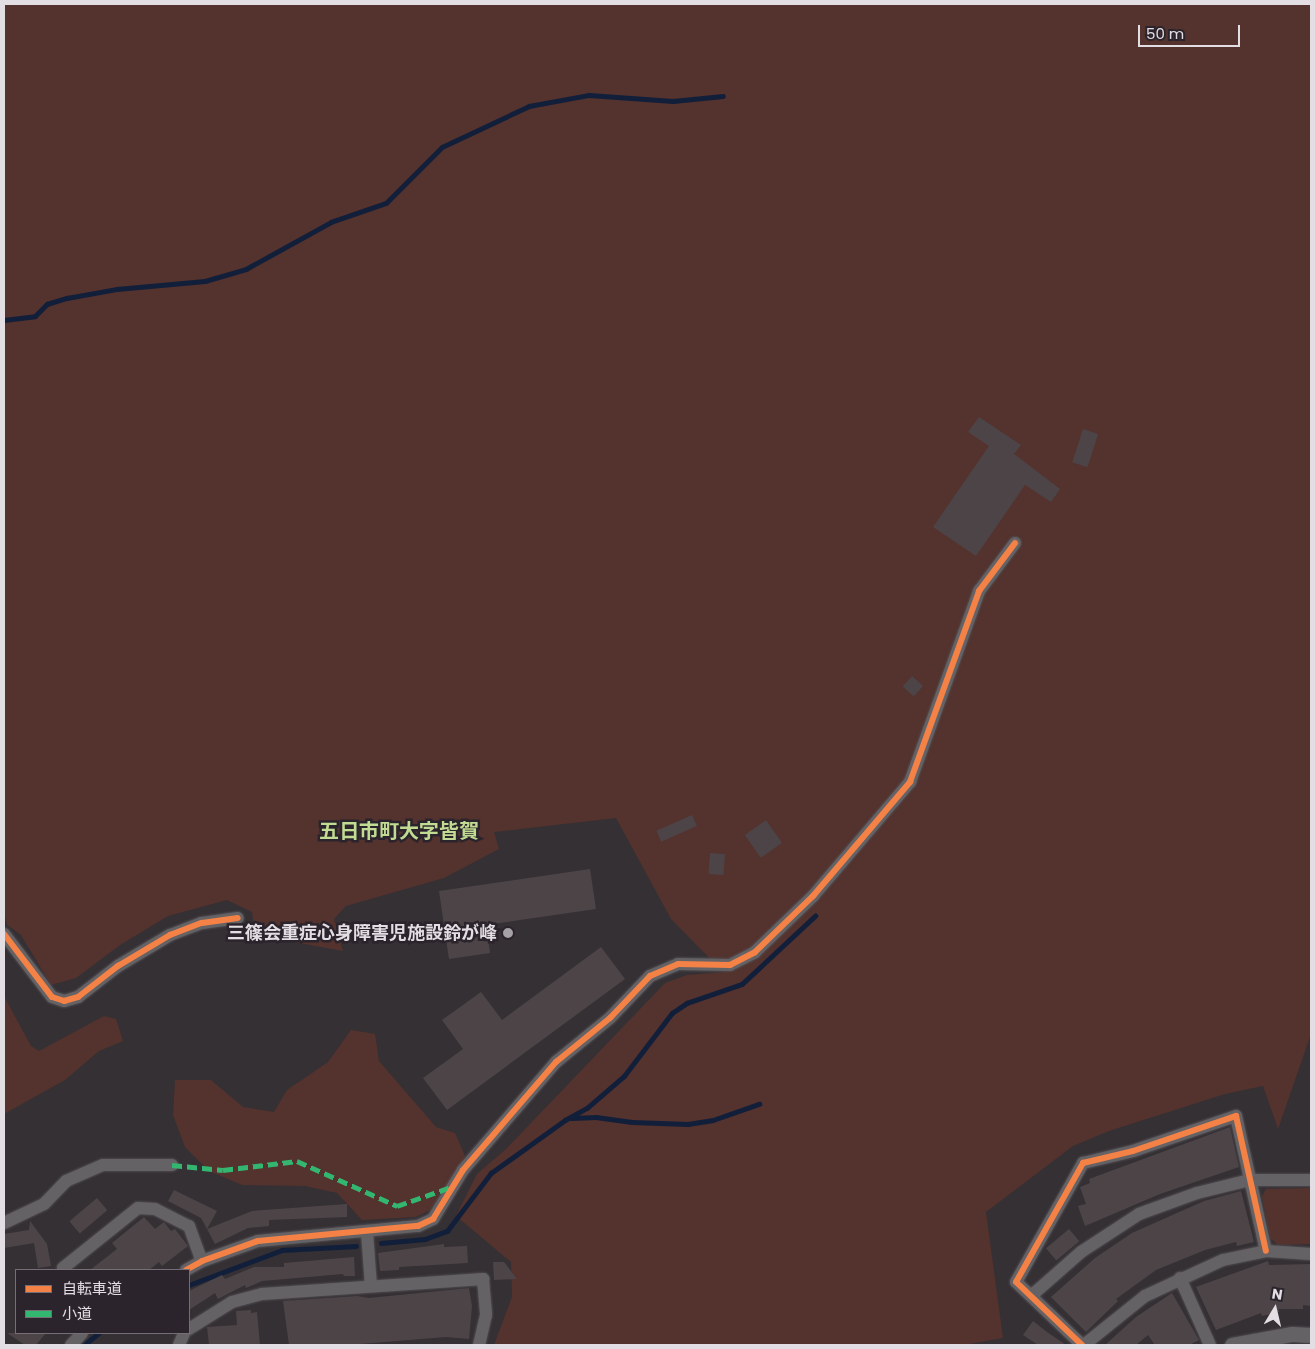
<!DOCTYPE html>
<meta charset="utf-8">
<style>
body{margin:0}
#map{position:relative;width:1315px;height:1349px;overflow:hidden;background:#343034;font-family:Poppins,"Noto Sans JP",sans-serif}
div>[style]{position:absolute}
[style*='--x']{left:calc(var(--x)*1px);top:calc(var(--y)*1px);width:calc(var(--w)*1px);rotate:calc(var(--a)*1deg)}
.green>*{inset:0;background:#54322d}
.stream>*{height:4.5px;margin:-2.25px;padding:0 2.25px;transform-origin:2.25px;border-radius:2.25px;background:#121f3a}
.building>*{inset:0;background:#4d4448;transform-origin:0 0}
.roads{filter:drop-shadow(0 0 1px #504c50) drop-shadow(0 0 1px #504c50)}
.minor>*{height:12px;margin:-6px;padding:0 6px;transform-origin:6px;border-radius:6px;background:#656265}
.tertiary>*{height:15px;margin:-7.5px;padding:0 7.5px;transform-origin:7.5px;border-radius:7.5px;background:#656265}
.quiet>*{height:5px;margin-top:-2.5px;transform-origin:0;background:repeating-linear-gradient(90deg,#33b770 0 10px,transparent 0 15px)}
.cycleway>*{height:6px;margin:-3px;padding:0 3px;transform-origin:3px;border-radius:3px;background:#f48246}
.dots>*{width:14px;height:14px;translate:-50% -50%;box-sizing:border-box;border:2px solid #2c242c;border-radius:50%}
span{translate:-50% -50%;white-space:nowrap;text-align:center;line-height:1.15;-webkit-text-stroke:5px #2c242c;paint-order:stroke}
.poi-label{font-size:18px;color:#e3dee3;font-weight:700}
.right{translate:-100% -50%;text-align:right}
.quarter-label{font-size:20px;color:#c1db92;font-weight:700}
.frame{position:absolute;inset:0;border:5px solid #e3dee3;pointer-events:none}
.legend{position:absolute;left:15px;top:1269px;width:175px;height:65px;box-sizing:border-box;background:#2c242c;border:1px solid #756e75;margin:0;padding:6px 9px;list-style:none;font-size:15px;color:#e3dee3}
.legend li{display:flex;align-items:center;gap:10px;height:25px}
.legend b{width:25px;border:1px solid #756e75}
.north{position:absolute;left:1250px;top:1284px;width:50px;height:50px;-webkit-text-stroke:4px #2c242c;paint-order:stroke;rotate:9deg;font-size:14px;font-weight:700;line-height:20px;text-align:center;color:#e3dee3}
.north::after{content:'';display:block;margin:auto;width:18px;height:22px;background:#e3dee3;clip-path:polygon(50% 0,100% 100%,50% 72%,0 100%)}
.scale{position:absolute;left:1138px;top:25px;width:102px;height:22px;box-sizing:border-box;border:2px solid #e3dee3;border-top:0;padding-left:6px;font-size:15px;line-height:18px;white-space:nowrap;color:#e3dee3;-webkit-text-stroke:4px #2c242c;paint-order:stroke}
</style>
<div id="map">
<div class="green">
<div style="clip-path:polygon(4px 4px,1311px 4px,1311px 1034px,1278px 1129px,1263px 1086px,1225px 1094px,1109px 1131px,1073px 1146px,986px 1212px,1003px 1338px,964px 1345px,494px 1345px,512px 1297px,511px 1262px,456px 1216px,477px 1174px,506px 1149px,665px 983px,687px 975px,723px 972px,671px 919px,616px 818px,494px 832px,499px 849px,444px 878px,346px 906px,334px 919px,343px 951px,255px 935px,252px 912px,227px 900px,168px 916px,120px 945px,76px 978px,51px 985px,21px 935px,7px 925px,4px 913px)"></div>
<div style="clip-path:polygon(4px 996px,31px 1046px,39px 1051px,104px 1016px,116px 1019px,123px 1041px,99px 1051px,65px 1080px,4px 1114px)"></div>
<div style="clip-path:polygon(351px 1030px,375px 1034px,379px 1061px,436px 1127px,455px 1133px,465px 1156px,436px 1207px,416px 1217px,362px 1220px,337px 1193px,305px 1186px,242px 1185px,209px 1171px,185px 1147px,173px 1115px,175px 1080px,211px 1080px,243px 1107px,274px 1112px,287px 1090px,328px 1062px)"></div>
<div style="clip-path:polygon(1311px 1188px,1311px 1244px,1278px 1245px,1270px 1238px,1262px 1196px,1266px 1189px)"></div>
</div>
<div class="stream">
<div style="--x:4;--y:320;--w:31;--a:-7"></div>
<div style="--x:35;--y:316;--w:17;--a:-45"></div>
<div style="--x:47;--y:304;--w:21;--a:-17"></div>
<div style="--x:67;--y:298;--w:51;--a:-10.2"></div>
<div style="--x:117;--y:289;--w:88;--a:-5.2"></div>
<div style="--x:205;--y:281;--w:43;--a:-16.3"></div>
<div style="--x:246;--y:269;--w:97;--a:-28.9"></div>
<div style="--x:331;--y:222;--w:58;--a:-19.1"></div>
<div style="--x:386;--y:203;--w:79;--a:-45"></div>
<div style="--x:442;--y:147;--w:96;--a:-25.2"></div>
<div style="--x:529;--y:106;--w:61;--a:-10.4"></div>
<div style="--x:589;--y:95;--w:84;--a:4.1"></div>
<div style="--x:673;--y:101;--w:50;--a:-5.7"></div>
<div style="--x:571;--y:1118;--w:25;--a:-2"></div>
<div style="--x:596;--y:1117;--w:36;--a:8"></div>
<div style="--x:632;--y:1122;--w:56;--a:2"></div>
<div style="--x:688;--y:1124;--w:25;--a:-9"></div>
<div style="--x:713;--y:1120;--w:49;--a:-19.2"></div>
<div style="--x:381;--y:1243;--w:44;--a:-5.2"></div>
<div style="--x:425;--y:1239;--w:23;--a:-20"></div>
<div style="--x:447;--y:1231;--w:73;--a:-52.8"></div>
<div style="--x:491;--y:1173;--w:91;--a:-35.6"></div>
<div style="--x:565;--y:1120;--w:25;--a:-29"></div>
<div style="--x:587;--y:1108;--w:49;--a:-40.9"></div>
<div style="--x:624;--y:1076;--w:79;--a:-52.7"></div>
<div style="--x:672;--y:1013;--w:18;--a:-34"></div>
<div style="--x:687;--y:1003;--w:58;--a:-19.1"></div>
<div style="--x:742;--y:984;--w:100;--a:-43"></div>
<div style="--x:189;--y:1285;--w:99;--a:-20.6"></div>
<div style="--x:282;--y:1250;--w:74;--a:-3.1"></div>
<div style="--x:84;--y:1345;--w:19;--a:-39"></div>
</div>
<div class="building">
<div style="clip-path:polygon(979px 417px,1021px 445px,1014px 454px,1060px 489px,1051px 502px,1025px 485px,976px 556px,933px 527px,989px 446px,968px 432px)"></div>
<div style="left:1083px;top:429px;width:16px;height:35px;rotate:18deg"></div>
<div style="left:912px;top:676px;width:15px;height:14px;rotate:42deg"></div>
<div style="left:692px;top:815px;width:12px;height:39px;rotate:66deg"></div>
<div style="left:766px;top:820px;width:28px;height:26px;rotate:55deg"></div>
<div style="left:710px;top:853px;width:15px;height:21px;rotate:4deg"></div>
<div style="clip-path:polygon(590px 869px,596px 909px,486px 925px,490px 953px,449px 959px,439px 891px)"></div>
<div style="clip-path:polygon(601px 947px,625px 979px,447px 1110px,423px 1078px,463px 1049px,442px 1020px,481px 992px,502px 1020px)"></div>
<div style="clip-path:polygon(1230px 1127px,1239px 1167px,1160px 1194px,1085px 1226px,1078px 1206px,1086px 1204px,1080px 1187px,1090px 1183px,1089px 1179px)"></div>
<div style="clip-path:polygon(174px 1190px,217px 1211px,207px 1229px,201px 1218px,168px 1201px)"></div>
<div style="clip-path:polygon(1241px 1191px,1254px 1242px,1237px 1246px,1236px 1242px,1205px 1250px,1156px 1270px,1116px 1299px,1118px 1301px,1086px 1332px,1051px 1297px,1095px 1258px,1132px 1233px,1204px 1201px)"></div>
<div style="left:97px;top:1198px;width:16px;height:36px;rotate:50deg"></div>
<div style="clip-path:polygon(347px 1204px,347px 1217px,269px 1220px,269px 1226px,248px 1228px,215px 1244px,207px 1229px,252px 1211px)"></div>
<div style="clip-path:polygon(144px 1217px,155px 1229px,164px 1222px,171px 1231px,175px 1229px,188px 1246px,162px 1266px,159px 1262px,149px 1270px,90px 1270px,117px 1249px,112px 1243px)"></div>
<div style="clip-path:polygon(30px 1221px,47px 1244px,51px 1266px,38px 1268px,34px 1243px,4px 1248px,4px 1234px,29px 1230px)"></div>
<div style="left:1069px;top:1229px;width:16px;height:30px;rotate:50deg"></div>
<div style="clip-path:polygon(444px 1244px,444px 1247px,467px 1246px,468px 1263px,399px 1267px,399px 1270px,380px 1271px,378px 1253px)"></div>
<div style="clip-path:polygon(354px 1257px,355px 1276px,344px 1276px,343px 1274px,262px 1281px,246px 1288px,245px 1285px,218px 1299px,215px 1293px,189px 1310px,189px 1291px,222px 1275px,225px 1279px,254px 1267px,284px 1267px,284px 1263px)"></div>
<div style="clip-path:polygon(1268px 1261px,1269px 1265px,1311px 1264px,1311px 1306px,1303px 1305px,1303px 1309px,1279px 1309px,1279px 1312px,1262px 1316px,1261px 1313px,1216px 1330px,1196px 1287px)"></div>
<div style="clip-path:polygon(493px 1262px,504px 1262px,517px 1279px,494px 1280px)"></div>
<div style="clip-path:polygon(469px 1288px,472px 1306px,469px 1339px,446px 1337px,360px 1344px,289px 1345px,283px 1301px,357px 1296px,369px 1298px)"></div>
<div style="clip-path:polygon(1172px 1293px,1199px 1340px,1189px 1345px,1155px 1345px,1148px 1335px,1136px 1345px,1105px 1345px,1136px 1317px)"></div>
<div style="clip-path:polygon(251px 1310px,251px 1313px,257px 1312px,260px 1345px,209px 1345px,207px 1327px,237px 1325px,236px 1311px)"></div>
<div style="clip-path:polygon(1033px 1321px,1047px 1332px,1066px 1345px,1038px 1345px,1023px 1335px)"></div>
<div style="clip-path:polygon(7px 1333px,46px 1333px,36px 1345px,25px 1345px)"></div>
</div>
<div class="roads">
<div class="minor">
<div style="--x:4;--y:934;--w:79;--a:52.7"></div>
<div style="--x:52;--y:997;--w:13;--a:18"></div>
<div style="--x:64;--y:1001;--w:15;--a:-16"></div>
<div style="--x:78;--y:997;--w:51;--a:-37.8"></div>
<div style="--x:118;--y:966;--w:61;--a:-30.8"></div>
<div style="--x:170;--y:935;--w:34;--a:-21"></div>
<div style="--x:202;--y:923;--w:36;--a:-8"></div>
<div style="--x:4;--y:1223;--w:44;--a:-25.4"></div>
<div style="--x:44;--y:1204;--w:32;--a:-46"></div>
<div style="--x:66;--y:1181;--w:40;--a:-23.4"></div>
<div style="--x:103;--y:1165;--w:69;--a:0"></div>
<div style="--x:367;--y:1232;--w:54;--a:85.8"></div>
<div style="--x:64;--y:1270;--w:2;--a:-117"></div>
<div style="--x:63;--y:1268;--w:96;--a:-38.7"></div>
<div style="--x:138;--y:1208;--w:17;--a:3"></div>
<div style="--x:155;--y:1209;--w:38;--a:27"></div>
<div style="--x:189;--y:1226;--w:37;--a:70"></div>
<div style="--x:186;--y:1270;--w:18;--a:-29"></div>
<div style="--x:202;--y:1261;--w:59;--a:-19.7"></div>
<div style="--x:258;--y:1241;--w:161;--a:-5.4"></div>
<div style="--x:418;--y:1226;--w:17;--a:-25"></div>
<div style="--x:433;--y:1219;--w:57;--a:-58.5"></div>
<div style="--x:463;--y:1170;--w:143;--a:-49.3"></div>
<div style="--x:556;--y:1062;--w:70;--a:-39.2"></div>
<div style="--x:610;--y:1018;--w:58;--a:-46.4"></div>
<div style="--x:650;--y:976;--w:30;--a:-23"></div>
<div style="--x:678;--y:964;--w:52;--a:1.1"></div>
<div style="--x:730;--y:965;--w:28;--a:-27"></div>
<div style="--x:755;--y:952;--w:81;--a:-44"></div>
<div style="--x:813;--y:896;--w:150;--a:-49.6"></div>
<div style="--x:910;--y:782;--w:203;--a:-70.1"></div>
<div style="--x:979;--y:591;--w:60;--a:-53.1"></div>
<div style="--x:1180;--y:1278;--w:73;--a:65.9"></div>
<div style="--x:1031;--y:1296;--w:67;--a:-41.3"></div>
<div style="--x:1081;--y:1252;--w:69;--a:-33.2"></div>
<div style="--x:1139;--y:1214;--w:62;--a:-19.9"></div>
<div style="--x:1197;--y:1193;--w:55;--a:-13.8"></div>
<div style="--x:1250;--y:1180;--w:61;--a:0"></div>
<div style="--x:189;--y:1329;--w:51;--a:-32.1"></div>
<div style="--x:232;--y:1302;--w:31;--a:-15"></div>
<div style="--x:262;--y:1294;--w:222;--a:-3.9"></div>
<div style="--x:483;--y:1279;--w:36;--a:85"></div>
<div style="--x:486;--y:1315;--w:31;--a:103"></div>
<div style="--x:71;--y:1345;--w:16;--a:-47"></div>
<div style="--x:179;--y:1345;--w:13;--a:-67"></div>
<div style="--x:1082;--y:1345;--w:91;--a:-136.3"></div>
<div style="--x:1016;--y:1282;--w:137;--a:-60.6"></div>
<div style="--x:1083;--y:1163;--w:51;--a:-13.5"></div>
<div style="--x:1133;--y:1151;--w:109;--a:-18.8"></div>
<div style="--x:1236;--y:1116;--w:138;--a:77.5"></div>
<div style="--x:1084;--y:1345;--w:78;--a:-38.8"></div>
<div style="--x:1145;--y:1296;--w:86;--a:-24.8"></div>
<div style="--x:1223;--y:1260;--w:44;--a:-11.8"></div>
<div style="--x:1266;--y:1251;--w:45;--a:3.8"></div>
</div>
<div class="tertiary">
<div style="--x:1232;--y:1345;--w:61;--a:-10.4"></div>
<div style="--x:1292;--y:1334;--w:19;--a:3"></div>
</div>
</div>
<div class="quiet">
<div style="--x:172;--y:1165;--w:51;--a:5.6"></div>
<div style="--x:223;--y:1170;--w:75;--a:-6.9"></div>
<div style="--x:297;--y:1161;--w:110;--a:24.2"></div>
<div style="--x:397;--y:1206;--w:57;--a:-19.4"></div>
</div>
<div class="cycleway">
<div style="--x:4;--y:934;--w:79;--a:52.7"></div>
<div style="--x:52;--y:997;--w:13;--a:18"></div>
<div style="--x:64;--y:1001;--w:15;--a:-16"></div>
<div style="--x:78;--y:997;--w:51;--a:-37.8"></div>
<div style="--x:118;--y:966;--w:61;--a:-30.8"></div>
<div style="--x:170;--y:935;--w:34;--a:-21"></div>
<div style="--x:202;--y:923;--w:36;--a:-8"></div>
<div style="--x:186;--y:1270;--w:18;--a:-29"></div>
<div style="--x:202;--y:1261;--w:59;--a:-19.7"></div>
<div style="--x:258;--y:1241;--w:161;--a:-5.4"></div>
<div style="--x:418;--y:1226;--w:17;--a:-25"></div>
<div style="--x:433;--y:1219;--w:57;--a:-58.5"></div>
<div style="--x:463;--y:1170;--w:143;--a:-49.3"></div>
<div style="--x:556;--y:1062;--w:70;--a:-39.2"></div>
<div style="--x:610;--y:1018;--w:58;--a:-46.4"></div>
<div style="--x:650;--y:976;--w:30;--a:-23"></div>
<div style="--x:678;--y:964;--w:52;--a:1.1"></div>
<div style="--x:730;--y:965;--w:28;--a:-27"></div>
<div style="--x:755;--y:952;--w:81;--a:-44"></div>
<div style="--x:813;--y:896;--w:150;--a:-49.6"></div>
<div style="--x:910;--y:782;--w:203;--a:-70.1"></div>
<div style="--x:979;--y:591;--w:60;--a:-53.1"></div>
<div style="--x:1082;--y:1345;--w:91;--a:-136.3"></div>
<div style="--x:1016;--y:1282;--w:137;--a:-60.6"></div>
<div style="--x:1083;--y:1163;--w:51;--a:-13.5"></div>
<div style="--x:1133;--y:1151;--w:109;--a:-18.8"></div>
<div style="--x:1236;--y:1116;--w:138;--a:77.5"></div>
</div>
<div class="dots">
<div style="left:508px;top:933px;background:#a6a1a6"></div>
</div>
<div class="poi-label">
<span class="right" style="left:497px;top:933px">三篠会重症心身障害児施設鈴が峰</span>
</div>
<div class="quarter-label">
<span style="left:399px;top:831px">五日市町大字皆賀</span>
</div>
<div class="frame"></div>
<ul class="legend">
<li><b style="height:6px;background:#f48246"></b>自転車道</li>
<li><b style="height:6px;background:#33b770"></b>小道</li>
</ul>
<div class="north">N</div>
<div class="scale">50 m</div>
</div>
